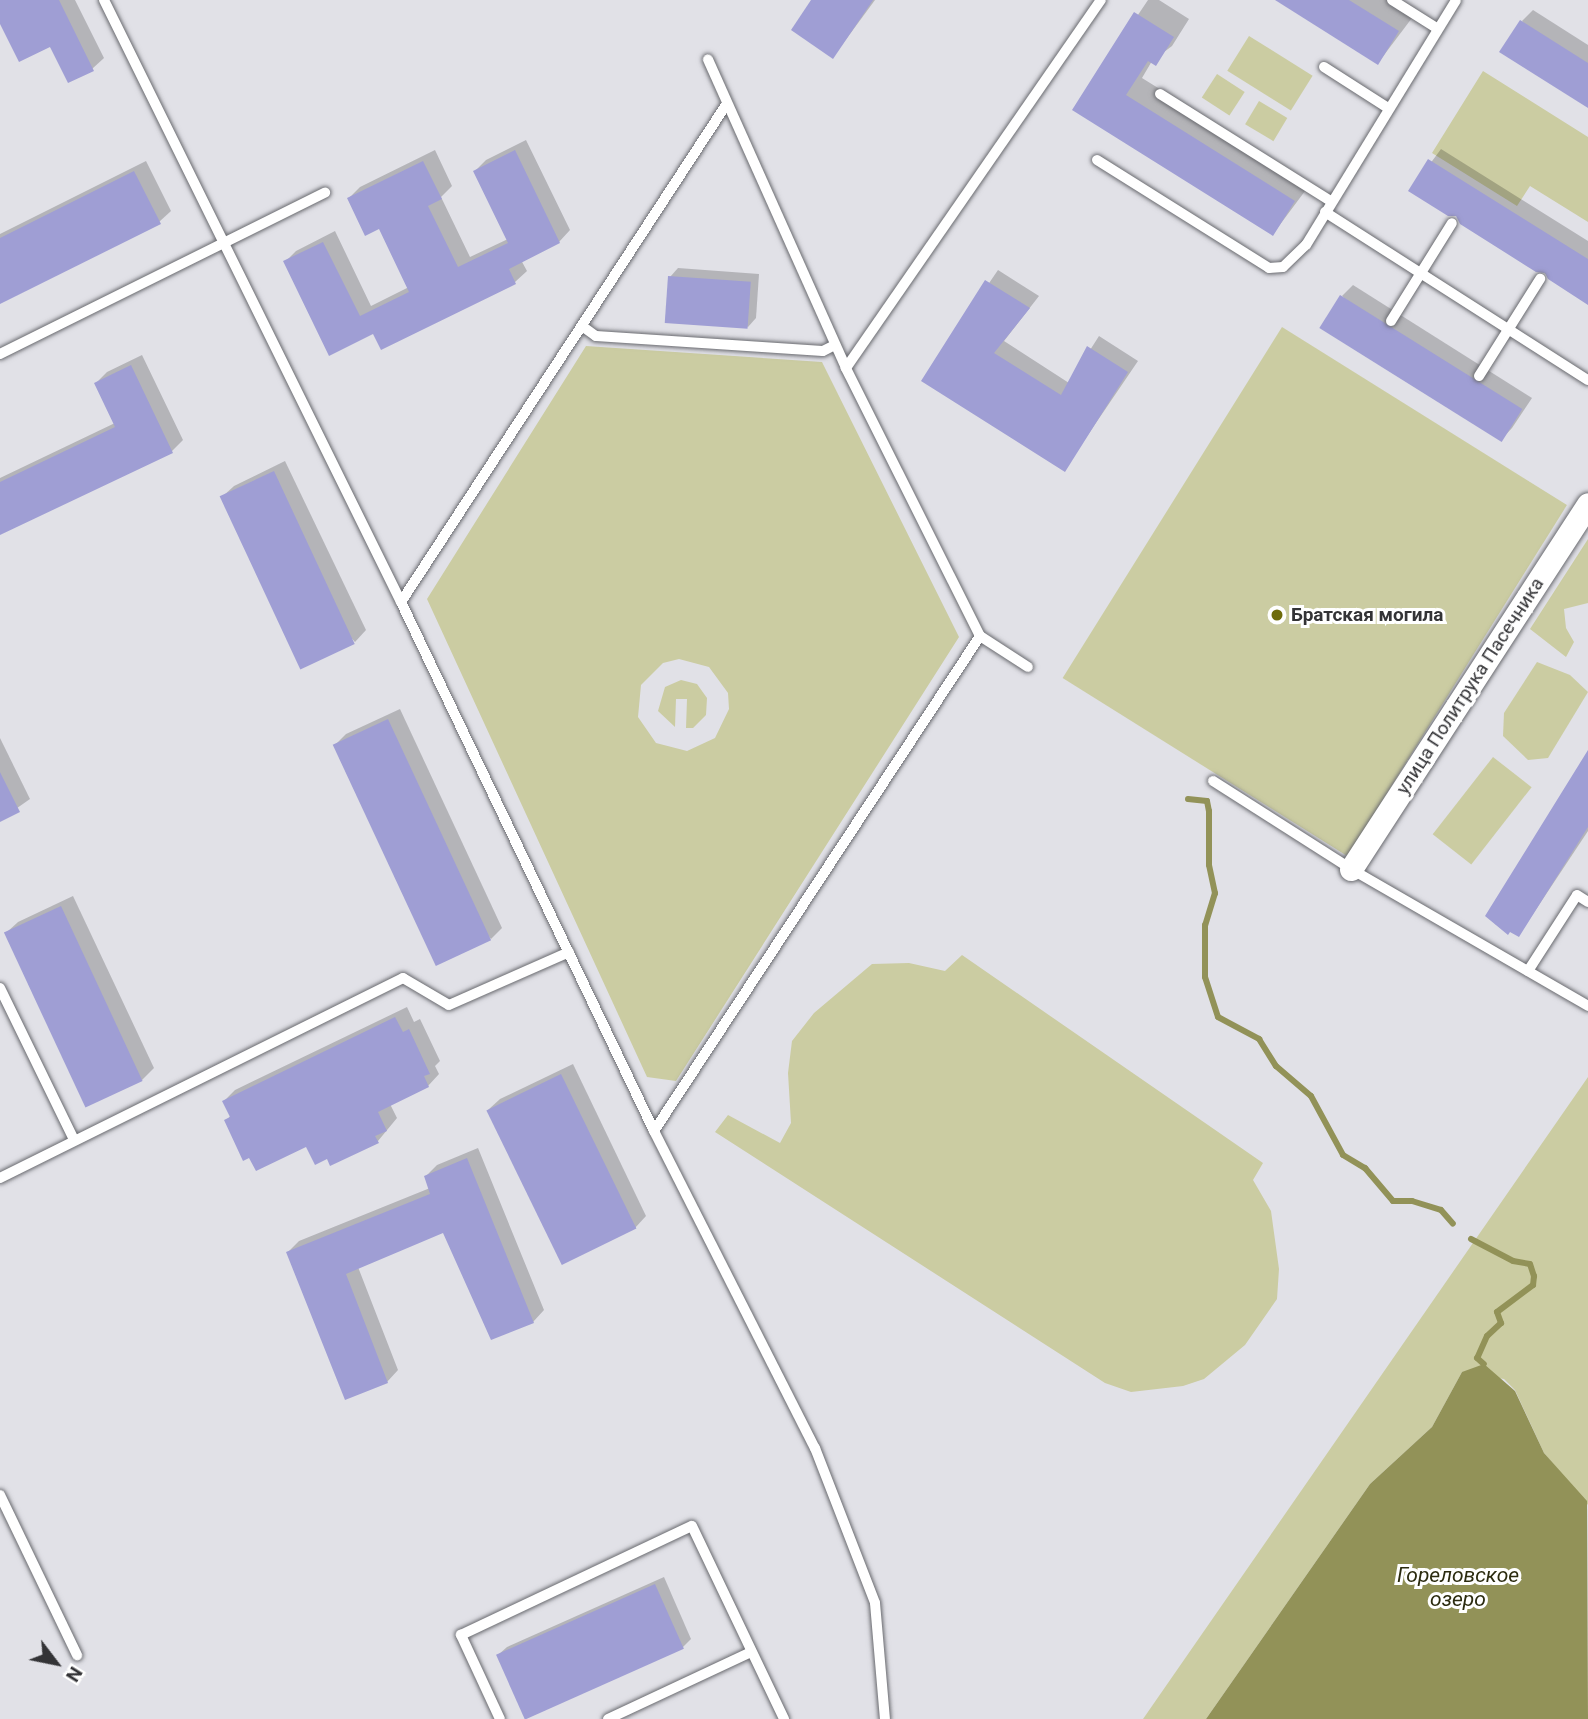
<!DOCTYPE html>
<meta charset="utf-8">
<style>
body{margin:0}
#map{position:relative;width:1588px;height:1719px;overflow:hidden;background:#e1e1e7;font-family:Roboto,sans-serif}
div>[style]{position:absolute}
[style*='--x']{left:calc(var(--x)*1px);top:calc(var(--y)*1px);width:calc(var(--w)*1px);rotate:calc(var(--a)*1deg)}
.green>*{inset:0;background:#cbcca2;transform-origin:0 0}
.water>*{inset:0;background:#929258}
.shadow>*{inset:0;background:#0003}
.stream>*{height:6px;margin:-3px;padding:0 3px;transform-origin:3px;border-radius:3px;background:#929258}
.building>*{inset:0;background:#9f9ed4;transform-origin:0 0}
.roads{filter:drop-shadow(0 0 2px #696a6f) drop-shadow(0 0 2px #696a6f)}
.lane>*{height:10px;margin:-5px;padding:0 5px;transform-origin:5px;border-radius:5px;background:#fff}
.street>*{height:23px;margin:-11.5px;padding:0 11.5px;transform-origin:11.5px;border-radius:11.5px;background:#fff}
.dots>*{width:19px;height:19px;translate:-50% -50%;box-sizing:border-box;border:4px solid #fff;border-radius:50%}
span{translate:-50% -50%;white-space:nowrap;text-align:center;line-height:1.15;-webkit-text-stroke:6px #fff;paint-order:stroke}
.poi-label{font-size:19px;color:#333336;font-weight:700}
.left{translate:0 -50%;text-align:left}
.street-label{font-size:19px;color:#333336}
.water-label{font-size:21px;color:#2b2b0f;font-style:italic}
.north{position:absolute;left:21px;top:1628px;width:70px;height:70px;-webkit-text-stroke:5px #fff;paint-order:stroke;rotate:122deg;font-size:19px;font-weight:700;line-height:28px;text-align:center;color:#333336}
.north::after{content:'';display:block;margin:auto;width:24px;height:32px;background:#333336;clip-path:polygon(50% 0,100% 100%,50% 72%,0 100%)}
</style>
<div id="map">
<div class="green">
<div style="left:1249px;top:36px;width:75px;height:41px;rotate:32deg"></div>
<div style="clip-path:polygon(1483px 71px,1588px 137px,1588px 222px,1530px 186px,1517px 206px,1432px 153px)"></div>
<div style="left:1217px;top:74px;width:33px;height:28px;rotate:33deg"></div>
<div style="left:1259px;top:101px;width:33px;height:27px;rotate:31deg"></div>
<div style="left:1282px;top:327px;width:336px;height:414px;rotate:32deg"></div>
<div style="clip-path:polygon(evenodd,586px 346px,822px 362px,959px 637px,676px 1081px,647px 1077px,427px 599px,586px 346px,679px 659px,709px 667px,728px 693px,729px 709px,715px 738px,687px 751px,656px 743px,638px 717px,641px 685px,663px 663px,679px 659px)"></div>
<div style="clip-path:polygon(1588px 539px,1588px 603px,1564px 609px,1566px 628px,1574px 642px,1566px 657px,1530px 629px)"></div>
<div style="clip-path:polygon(1537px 662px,1570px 675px,1588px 692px,1548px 758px,1528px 760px,1503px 736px,1504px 713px)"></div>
<div style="clip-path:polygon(681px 680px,697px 684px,707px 698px,706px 715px,693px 728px,686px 728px,687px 699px,676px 699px,675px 727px,658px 711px,665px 687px)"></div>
<div style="left:1493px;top:757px;width:49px;height:98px;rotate:38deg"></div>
<div style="clip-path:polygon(962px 955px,1263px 1163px,1253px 1180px,1271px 1211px,1279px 1269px,1277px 1299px,1245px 1345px,1204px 1379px,1183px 1386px,1131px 1392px,1105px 1383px,715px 1132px,728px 1115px,780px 1143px,791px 1123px,788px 1073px,792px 1041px,814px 1013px,872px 964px,909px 963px,945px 971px)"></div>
<div style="clip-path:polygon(1588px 1077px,1588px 1505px,1544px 1453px,1515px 1390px,1504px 1379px,1462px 1372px,1432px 1427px,1370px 1484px,1206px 1719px,1143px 1719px)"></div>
</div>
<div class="water">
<div style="clip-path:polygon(1484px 1364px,1515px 1391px,1544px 1453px,1587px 1501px,1588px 1719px,1206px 1719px,1370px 1484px,1432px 1427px,1462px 1372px)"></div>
</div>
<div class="shadow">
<div style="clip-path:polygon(0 0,75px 0,104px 58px,92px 69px,0 21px)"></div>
<div style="clip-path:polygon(813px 0,875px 0,833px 57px)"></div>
<div style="clip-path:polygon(1148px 0,1159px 0,1189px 19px,1172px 46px,1152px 61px,1142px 78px,1311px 183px,1273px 234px,1074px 110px)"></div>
<div style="clip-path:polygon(1278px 0,1393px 0,1415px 14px,1378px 63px)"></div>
<div style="clip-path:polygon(1533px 10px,1588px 45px,1588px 106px,1522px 21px)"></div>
<div style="clip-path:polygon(526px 140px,570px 230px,559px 242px,521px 260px,527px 271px,515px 282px,381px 348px,374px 332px,285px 262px,296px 251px,335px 231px,371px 306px,409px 287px,379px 227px,349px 198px,360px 187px,435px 150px,452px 186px,441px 197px,470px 257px,508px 239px,475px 171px,486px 160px)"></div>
<div style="clip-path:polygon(1441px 149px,1588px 241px,1588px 303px,1457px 214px,1410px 191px)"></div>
<div style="clip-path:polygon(146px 161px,171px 211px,159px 222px,0 302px,0 234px)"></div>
<div style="clip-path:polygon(678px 268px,759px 274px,756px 318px,748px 327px,670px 277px)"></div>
<div style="clip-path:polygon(998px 270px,1039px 296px,1004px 341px,1069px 383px,1099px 336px,1138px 361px,1064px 470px,923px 380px)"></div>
<div style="clip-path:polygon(1353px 285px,1532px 398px,1512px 428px,1501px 440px,1342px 296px)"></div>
<div style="clip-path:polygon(142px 355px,183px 440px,172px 451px,0 534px,0 478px,115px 423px,96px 383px,107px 372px)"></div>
<div style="clip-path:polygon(285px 461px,366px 630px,355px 642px,222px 497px,234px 486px)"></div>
<div style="clip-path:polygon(400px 709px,502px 928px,491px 939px,335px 745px,346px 734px)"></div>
<div style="clip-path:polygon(0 738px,30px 799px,0 820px)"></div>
<div style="clip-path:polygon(1588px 753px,1588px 831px,1519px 935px,1495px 924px)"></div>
<div style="clip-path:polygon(73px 896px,154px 1068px,142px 1080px,6px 933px,18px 922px)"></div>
<div style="clip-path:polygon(407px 1007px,414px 1022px,420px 1019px,440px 1061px,435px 1066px,439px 1074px,428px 1086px,390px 1104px,397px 1118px,378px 1141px,328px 1157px,307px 1144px,226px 1121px,231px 1115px,224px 1101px,235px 1090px)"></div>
<div style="clip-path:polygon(573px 1064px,646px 1216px,635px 1228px,488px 1110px,500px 1099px)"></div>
<div style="clip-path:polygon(478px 1148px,544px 1310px,533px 1322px,444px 1231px,358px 1267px,398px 1370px,387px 1382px,288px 1252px,299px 1241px,430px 1188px,426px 1176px,437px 1165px)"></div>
<div style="clip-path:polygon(664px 1577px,691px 1639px,683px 1647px,498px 1655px,507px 1647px)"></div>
</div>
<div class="stream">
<div style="--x:1188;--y:799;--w:19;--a:6"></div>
<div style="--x:1207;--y:801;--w:10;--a:79"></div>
<div style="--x:1209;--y:811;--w:54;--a:90"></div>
<div style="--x:1209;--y:865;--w:29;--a:78"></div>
<div style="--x:1215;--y:893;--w:34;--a:107"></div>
<div style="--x:1205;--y:925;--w:52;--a:90"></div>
<div style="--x:1205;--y:977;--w:42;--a:72"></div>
<div style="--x:1218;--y:1017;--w:47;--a:28.2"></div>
<div style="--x:1259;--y:1039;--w:32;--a:58"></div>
<div style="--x:1276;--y:1066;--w:46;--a:40.6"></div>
<div style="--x:1311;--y:1096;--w:67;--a:61.5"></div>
<div style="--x:1343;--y:1155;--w:26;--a:31"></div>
<div style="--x:1365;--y:1168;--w:43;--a:49.7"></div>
<div style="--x:1393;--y:1201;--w:19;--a:0"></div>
<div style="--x:1412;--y:1201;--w:30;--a:17"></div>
<div style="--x:1441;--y:1210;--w:18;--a:49"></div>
<div style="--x:1471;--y:1239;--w:47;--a:27.6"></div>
<div style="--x:1513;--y:1261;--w:17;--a:10"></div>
<div style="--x:1530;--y:1264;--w:13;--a:72"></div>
<div style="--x:1534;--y:1276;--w:9;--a:96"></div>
<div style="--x:1533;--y:1285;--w:45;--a:143.1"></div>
<div style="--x:1497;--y:1312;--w:12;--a:70"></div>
<div style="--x:1501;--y:1323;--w:19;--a:137"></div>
<div style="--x:1487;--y:1336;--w:24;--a:114"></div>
<div style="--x:1477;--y:1358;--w:9;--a:41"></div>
</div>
<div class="building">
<div style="clip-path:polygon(0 0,59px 0,94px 71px,68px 83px,50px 47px,19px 62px,0 24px)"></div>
<div style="clip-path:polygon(811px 0,873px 0,833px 59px,791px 30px)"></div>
<div style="clip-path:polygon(1275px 0,1349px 0,1399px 31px,1378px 65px)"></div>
<div style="clip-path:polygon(1134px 12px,1174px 37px,1156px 66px,1148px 61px,1126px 95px,1295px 201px,1273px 236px,1072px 110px)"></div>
<div style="clip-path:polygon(1520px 20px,1588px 63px,1588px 108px,1499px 52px)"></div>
<div style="clip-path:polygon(515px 150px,560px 243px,509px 269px,516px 284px,381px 350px,373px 334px,329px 356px,283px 261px,323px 242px,360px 316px,409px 292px,379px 229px,365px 236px,347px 198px,423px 161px,442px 199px,428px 206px,458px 267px,508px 243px,473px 171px)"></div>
<div style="clip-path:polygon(1428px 159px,1588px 259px,1588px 305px,1548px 279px,1545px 273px,1536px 272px,1460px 224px,1456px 216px,1448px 216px,1408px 191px)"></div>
<div style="clip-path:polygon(134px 171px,161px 224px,0 304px,0 238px)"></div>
<div style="left:668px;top:276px;width:83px;height:47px;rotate:4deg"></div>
<div style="clip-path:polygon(985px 280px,1030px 308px,994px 353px,1061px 395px,1087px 346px,1128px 372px,1065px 472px,921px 381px)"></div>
<div style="left:1340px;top:295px;width:215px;height:39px;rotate:32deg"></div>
<div style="clip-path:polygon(131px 365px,173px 453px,0 535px,0 482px,115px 427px,94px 383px)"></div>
<div style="left:274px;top:471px;width:191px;height:60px;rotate:65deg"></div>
<div style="left:388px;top:719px;width:244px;height:61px;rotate:65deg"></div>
<div style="clip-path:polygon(1588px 750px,1588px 827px,1519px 937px,1510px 932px,1508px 935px,1485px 916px)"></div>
<div style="clip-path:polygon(0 772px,20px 812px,0 822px)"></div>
<div style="left:61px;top:906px;width:193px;height:63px;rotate:65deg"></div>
<div style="clip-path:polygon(395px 1017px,403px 1032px,409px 1029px,430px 1074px,424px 1076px,429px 1087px,378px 1112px,387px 1131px,375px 1136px,379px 1143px,330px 1166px,327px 1159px,315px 1165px,306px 1147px,256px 1171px,249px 1158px,243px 1161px,224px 1120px,230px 1117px,222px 1101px)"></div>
<div style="left:561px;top:1074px;width:172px;height:83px;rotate:64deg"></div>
<div style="clip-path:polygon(467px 1158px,534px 1323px,491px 1340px,443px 1233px,346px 1274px,388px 1383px,345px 1400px,286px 1252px,430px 1194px,424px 1176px)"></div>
<div style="left:655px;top:1584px;width:71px;height:174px;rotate:66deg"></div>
</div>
<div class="roads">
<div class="lane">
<div style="--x:104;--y:0;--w:671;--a:63.74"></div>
<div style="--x:401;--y:602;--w:586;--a:64.44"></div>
<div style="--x:654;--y:1131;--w:356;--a:63.1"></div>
<div style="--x:815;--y:1448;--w:166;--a:68.8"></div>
<div style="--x:875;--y:1603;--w:116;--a:85.1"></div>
<div style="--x:1392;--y:0;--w:54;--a:32.2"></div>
<div style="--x:1324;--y:67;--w:76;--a:32.6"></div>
<div style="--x:1160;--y:94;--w:199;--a:32.1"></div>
<div style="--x:1097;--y:160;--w:203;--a:32.1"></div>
<div style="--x:1269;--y:268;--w:14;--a:-4"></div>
<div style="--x:1283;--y:267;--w:32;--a:-44"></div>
<div style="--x:1306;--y:245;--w:287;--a:-58.5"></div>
<div style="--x:1325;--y:212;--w:312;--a:32.6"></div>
<div style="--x:1391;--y:321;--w:115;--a:-58.1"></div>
<div style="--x:582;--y:326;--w:17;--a:36"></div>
<div style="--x:596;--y:336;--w:227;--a:3.8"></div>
<div style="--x:823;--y:351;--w:13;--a:-27"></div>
<div style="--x:0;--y:354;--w:363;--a:-26.4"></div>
<div style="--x:846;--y:368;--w:448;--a:-55.3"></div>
<div style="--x:1479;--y:376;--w:115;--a:-57.8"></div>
<div style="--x:401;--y:602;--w:594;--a:-56.82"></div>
<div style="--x:980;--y:636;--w:57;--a:32.9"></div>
<div style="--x:1213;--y:781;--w:164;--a:32.5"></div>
<div style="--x:1351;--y:869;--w:274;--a:30"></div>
<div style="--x:1528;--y:971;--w:90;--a:-57.2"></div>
<div style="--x:1577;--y:895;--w:13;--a:32"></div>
<div style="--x:0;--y:988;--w:167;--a:64"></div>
<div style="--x:654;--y:1131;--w:593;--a:-56.63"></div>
<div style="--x:980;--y:636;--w:300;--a:-116.6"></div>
<div style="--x:846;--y:368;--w:338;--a:-114.1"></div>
<div style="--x:0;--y:1178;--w:450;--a:-26.4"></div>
<div style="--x:403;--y:978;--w:53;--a:30.4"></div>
<div style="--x:449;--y:1005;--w:131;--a:-23.8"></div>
<div style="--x:0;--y:1495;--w:178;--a:64.3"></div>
<div style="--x:500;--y:1719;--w:93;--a:-114.9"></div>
<div style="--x:461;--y:1635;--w:255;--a:-25.3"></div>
<div style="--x:692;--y:1526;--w:214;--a:64.5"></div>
<div style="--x:608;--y:1719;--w:158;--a:-25.1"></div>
</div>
<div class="street">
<div style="--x:1351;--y:869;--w:435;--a:-57"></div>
</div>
</div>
<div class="dots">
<div style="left:1277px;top:615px;background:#6e6c0c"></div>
</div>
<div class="poi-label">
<span class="left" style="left:1291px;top:615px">Братская могила</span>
</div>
<div class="street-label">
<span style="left:1470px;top:686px;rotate:-57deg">улица Политрука Пасечника</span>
</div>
<div class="water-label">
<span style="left:1458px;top:1587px">Гореловское<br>озеро</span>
</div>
<div class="north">N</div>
</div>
